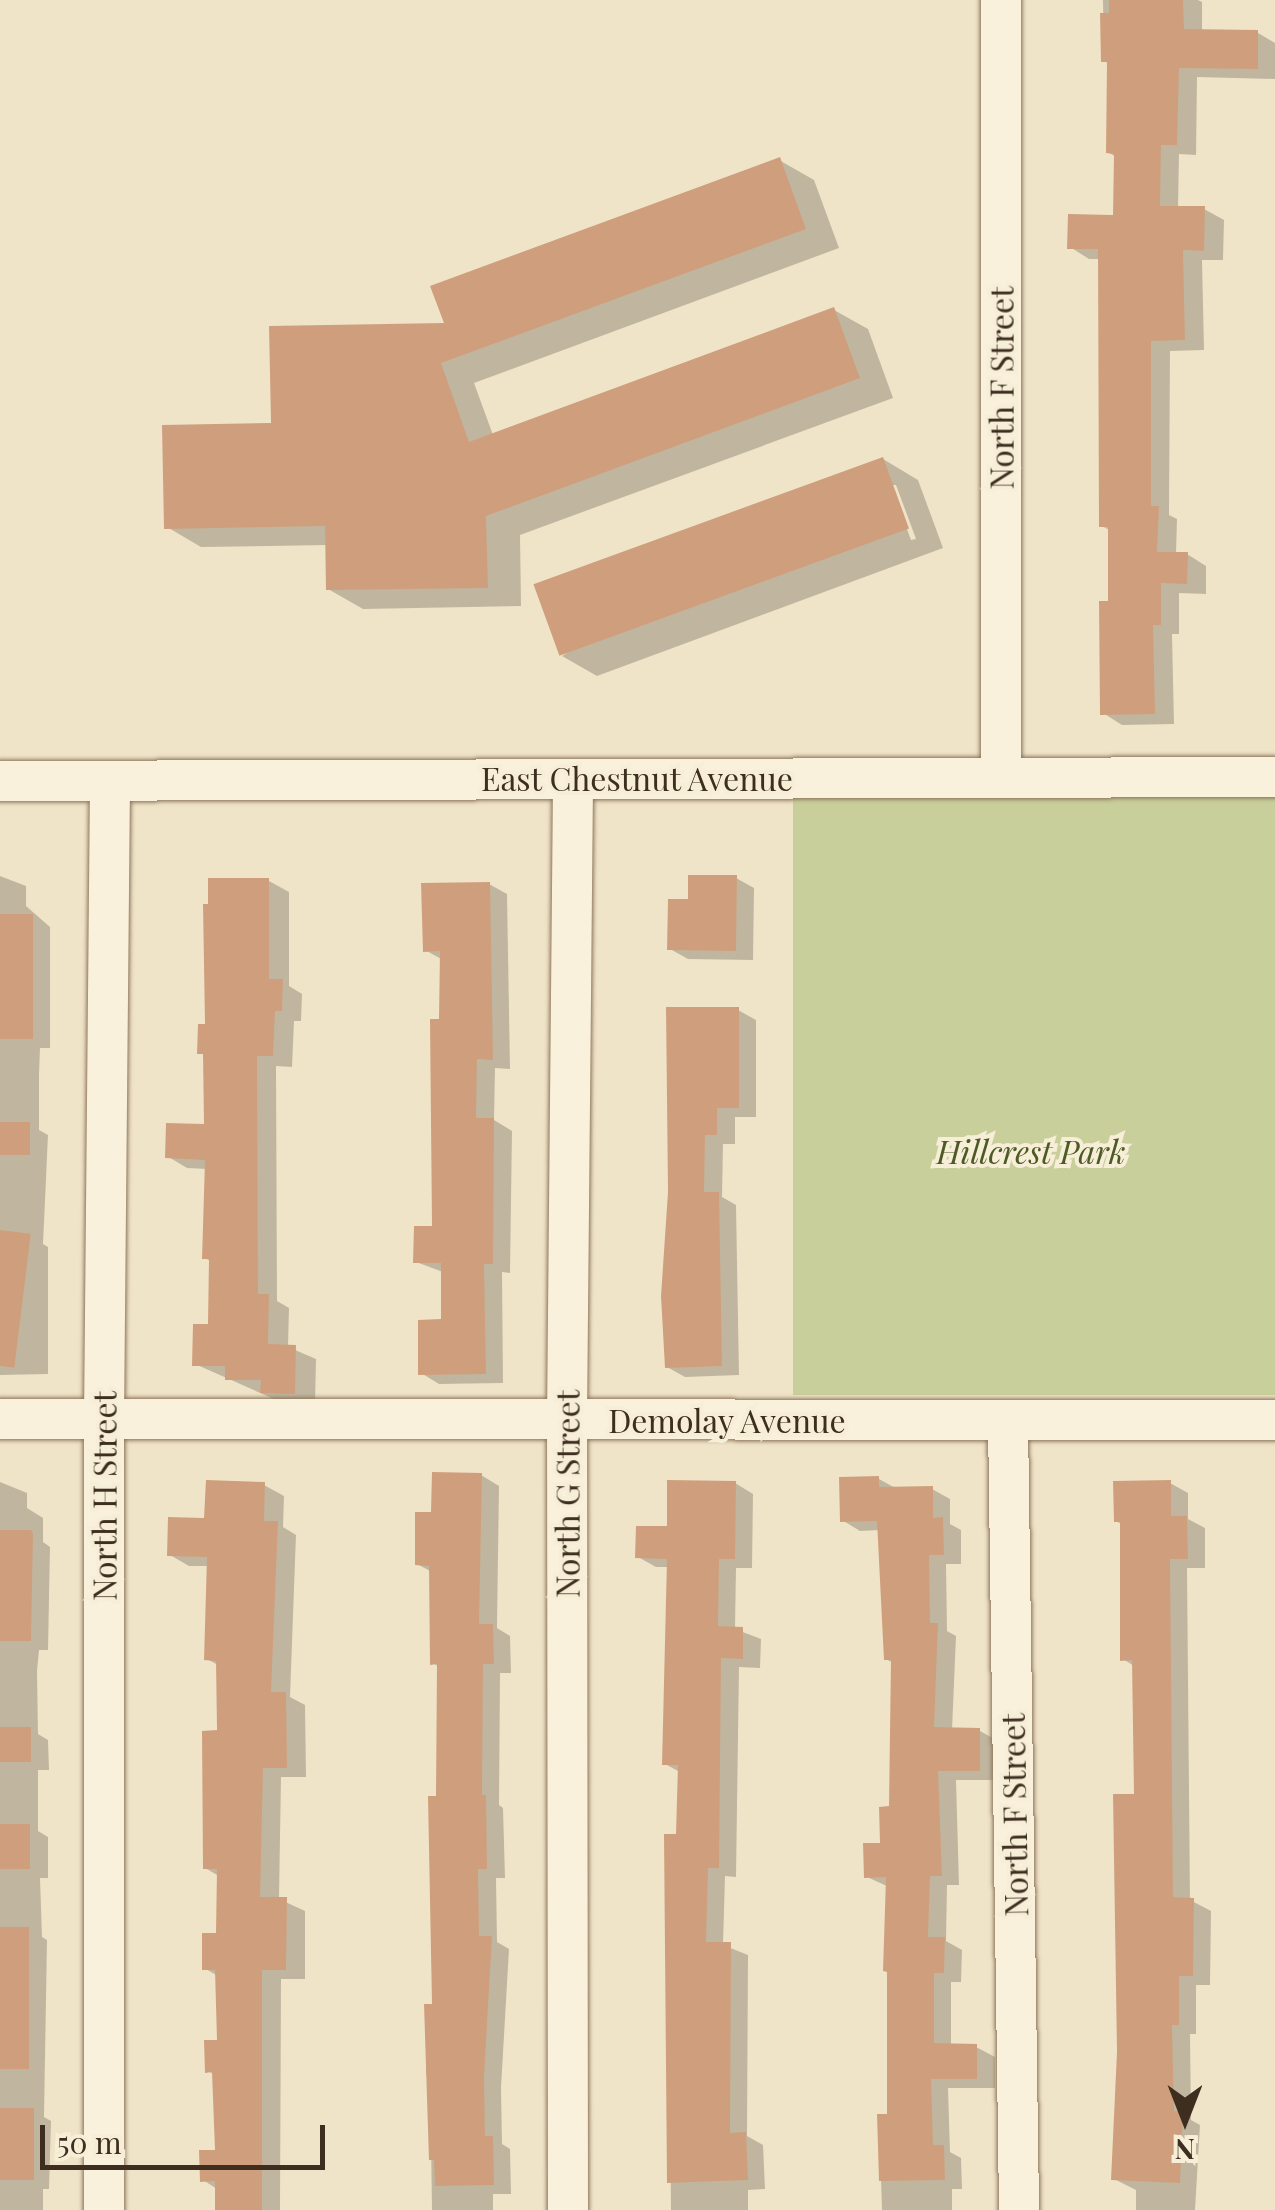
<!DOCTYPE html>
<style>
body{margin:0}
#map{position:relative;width:1275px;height:2210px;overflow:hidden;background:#f0e4c8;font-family:"Playfair Display",serif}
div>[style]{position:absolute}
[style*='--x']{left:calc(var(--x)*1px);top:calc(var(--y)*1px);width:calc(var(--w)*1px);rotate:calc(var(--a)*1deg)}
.green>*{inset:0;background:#c9cf9b;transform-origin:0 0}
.shadow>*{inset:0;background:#0003}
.building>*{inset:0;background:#cf9f7d;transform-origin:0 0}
.roads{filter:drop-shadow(0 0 2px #8d765c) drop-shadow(0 0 2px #8d765c)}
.minor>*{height:40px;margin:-20px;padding:0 20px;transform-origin:20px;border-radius:20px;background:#faf1dc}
span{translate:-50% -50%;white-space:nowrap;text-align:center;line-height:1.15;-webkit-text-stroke:8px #f7eed8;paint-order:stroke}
.street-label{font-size:32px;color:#3d2e20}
.park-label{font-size:32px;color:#4d5a26;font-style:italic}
.north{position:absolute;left:1135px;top:2070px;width:100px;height:100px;-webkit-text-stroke:8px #f7eed8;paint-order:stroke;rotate:180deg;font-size:28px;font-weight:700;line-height:40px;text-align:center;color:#3d2e20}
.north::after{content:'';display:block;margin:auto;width:35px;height:45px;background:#3d2e20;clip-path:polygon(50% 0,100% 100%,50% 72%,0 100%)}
.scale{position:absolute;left:40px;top:2125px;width:285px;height:45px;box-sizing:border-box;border:5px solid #3d2e20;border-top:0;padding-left:12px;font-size:30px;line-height:35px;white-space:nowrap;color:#3d2e20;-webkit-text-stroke:8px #f7eed8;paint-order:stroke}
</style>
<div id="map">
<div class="green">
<div style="left:793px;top:791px;width:482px;height:604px"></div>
</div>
<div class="shadow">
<div style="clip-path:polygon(1103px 0,1198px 0,1202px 2px,1202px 32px,1258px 33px,1275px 43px,1275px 79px,1197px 77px,1196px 155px,1179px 154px,1178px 209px,1204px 209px,1224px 220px,1223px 260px,1202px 260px,1204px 350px,1170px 351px,1169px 515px,1177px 519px,1176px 554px,1187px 554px,1206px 566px,1206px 594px,1179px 593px,1179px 634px,1172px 634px,1174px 724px,1122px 725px,1103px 713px,1111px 531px,1102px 526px,1100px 259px,1089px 259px,1070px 247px,1116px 217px,1116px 157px,1108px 152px,1109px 64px,1104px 61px)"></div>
<div style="clip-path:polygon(779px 160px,814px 180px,839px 248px,474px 383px,493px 435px,834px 310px,868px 329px,893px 398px,520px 535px,521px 606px,363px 609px,328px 589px,328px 545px,201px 547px,167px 527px,274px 425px,448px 325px)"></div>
<div style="clip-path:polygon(evenodd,883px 459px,918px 480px,943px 548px,597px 676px,562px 656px,883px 459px,891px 485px,896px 485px,916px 539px,911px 540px,891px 485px)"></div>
<div style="clip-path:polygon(0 876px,26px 886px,26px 906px,50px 927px,50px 1048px,40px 1048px,39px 1075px,39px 1130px,48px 1135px,43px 1244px,48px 1247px,48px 1374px,0 1375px)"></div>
<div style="clip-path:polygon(736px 878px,754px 888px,753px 960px,688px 959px,670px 949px,690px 902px)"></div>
<div style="clip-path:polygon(269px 881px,289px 892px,289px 986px,302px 994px,301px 1021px,294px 1021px,292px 1067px,276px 1066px,277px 1301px,289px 1308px,288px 1347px,316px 1359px,315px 1404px,283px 1403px,195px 1364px,211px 1327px,212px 1262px,205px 1258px,207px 1169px,187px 1168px,167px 1156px,207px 1127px,206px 1056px,200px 1052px)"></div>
<div style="clip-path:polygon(489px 884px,507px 894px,510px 1069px,495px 1068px,494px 1120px,512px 1131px,510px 1273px,502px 1272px,503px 1383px,439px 1384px,421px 1373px,443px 1322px,443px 1272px,416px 1262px,434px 1229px,442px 1022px,443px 960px,425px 950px)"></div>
<div style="clip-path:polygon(738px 1010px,756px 1020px,756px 1117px,735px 1117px,735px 1144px,723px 1144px,722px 1197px,736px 1205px,739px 1375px,685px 1377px,667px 1367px,670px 1192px)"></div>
<div style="clip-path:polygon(481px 1475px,499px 1486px,497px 1628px,510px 1636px,511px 1673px,500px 1673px,499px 1805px,503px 1808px,505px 1878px,496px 1878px,497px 1942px,509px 1949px,501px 2088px,502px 2144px,510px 2149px,511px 2194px,493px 2194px,493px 2210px,432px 2210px,430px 2077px,426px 2074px,427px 2007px,435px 2007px,439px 1667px,433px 1663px,432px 1572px,417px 1564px,434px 1515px)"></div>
<div style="clip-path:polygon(879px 1479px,897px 1489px,932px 1489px,950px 1499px,950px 1524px,961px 1530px,961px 1564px,946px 1564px,947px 1631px,956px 1636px,952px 1730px,980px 1731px,998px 1741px,997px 1780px,956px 1780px,959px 1885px,947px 1885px,946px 1941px,962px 1950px,961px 1982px,951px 1982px,951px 2046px,976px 2047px,995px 2057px,995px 2088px,948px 2088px,950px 2152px,961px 2158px,962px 2189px,952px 2189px,952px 2210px,882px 2210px,879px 2117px,890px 2116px,889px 1887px,867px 1877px,882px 1846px,891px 1809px,893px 1663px,886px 1659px,880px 1530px,860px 1531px,842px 1520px)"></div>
<div style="clip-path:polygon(0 1482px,27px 1493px,27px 1508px,43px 1518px,43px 1542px,50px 1547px,48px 1650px,39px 1650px,37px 1671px,38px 1734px,48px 1740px,49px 1770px,38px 1770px,38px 1831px,48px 1837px,48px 1878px,40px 1878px,42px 1937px,47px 1940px,44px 2117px,51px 2121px,49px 2189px,43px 2189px,43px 2210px,0 2210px)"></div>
<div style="clip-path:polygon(735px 1483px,753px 1494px,752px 1568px,736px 1568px,735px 1629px,761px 1639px,760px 1668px,739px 1667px,736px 1877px,725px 1876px,723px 1945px,748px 1955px,747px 2136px,763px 2145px,765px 2189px,748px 2190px,748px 2210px,671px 2210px,667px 1837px,678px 1837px,680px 1772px,665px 1764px,670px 1567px,656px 1567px,638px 1557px,669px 1529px)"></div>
<div style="clip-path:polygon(1170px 1483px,1188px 1493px,1188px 1519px,1205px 1528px,1205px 1568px,1187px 1568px,1190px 1900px,1211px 1911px,1210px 1985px,1196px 1985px,1196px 2034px,1190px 2034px,1191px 2120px,1200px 2125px,1195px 2210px,1136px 2210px,1136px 2190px,1114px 2179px,1136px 1796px,1134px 1666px,1123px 1659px,1123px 1525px,1116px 1521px)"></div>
<div style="clip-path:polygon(264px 1485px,284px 1496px,283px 1527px,296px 1535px,290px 1697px,305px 1705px,306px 1777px,281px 1777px,279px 1899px,305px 1911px,305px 1979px,281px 1979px,280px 2210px,218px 2210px,217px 2189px,203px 2180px,218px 2152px,215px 2075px,208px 2071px,220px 2043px,218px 1976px,204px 1968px,218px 1935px,219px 1876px,205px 1868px,219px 1733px,218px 1665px,207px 1659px,209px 1566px,189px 1566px,170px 1555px,207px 1521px)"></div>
</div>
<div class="building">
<div style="clip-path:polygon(1109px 0,1183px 0,1184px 29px,1258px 30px,1258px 69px,1179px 68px,1177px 145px,1161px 145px,1160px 206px,1205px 206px,1204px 251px,1183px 250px,1185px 340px,1151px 341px,1151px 506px,1159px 506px,1157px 552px,1188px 552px,1187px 584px,1161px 583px,1161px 625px,1153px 625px,1155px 714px,1100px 715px,1099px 601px,1108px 601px,1108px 527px,1099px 527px,1098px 249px,1067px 249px,1068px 214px,1113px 215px,1114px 154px,1106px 153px,1107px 62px,1101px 62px,1100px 13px,1109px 13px)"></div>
<div style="clip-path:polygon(780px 157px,806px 229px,441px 363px,469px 442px,834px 307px,860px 378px,486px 516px,488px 588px,326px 590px,325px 526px,164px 529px,162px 425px,271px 423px,269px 326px,444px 323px,430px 286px)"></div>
<div style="left:883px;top:457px;width:76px;height:372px;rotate:70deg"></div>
<div style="clip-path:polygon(688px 875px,737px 875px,736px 951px,667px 950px,668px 899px,688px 899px)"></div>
<div style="clip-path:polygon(208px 878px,269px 878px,269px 979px,283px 979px,282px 1011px,275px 1011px,273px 1056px,257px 1056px,258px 1294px,269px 1294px,268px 1344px,296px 1345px,295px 1394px,260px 1393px,261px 1380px,225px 1380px,225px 1366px,192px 1366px,193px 1324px,208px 1324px,209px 1259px,202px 1259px,205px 1160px,165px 1158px,166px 1123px,204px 1124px,203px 1054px,197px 1054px,198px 1024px,205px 1024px,203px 904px,208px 904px)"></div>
<div style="clip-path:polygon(490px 882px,493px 1060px,477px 1059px,476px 1118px,494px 1118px,493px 1264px,484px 1264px,486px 1374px,418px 1375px,418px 1320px,441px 1319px,441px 1263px,413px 1263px,414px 1226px,432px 1226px,430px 1019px,439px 1019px,440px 951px,423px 952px,421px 883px)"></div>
<div style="left:0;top:914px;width:33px;height:125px"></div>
<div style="clip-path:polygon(666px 1007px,739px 1007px,739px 1108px,717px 1108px,717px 1135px,705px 1135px,704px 1192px,719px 1192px,722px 1366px,665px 1368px,661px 1296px,668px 1192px)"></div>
<div style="left:0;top:1122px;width:30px;height:33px"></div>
<div style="left:0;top:1230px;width:31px;height:135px;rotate:7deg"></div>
<div style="clip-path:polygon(432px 1472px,482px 1473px,479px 1624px,493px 1624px,494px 1664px,483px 1664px,482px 1795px,486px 1795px,487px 1869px,478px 1869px,479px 1936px,492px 1936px,484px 2077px,485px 2136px,493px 2136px,494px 2185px,435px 2186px,434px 2160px,429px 2160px,424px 2004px,432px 2004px,428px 1796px,436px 1796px,437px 1664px,430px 1665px,429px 1566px,415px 1565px,415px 1512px,431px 1512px)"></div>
<div style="clip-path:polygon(879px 1476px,879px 1487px,933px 1486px,933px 1518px,943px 1517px,944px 1555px,929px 1555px,930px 1623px,938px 1623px,934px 1727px,980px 1728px,980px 1771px,938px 1771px,942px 1876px,930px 1876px,928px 1937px,945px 1937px,944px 1973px,934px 1973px,934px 2043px,977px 2044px,977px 2079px,931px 2079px,933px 2145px,944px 2145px,945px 2180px,879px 2181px,877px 2114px,887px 2114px,887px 1972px,883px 1971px,886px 1877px,864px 1878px,863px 1843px,880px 1843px,879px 1807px,889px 1806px,891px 1660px,884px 1660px,877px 1521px,840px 1522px,839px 1477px)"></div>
<div style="clip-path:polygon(206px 1480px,265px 1482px,264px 1521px,278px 1521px,271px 1692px,286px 1692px,287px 1768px,263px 1768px,260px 1897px,287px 1897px,286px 1970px,262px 1970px,262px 2210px,215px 2210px,215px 2181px,200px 2182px,199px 2150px,215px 2150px,212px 2072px,205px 2073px,204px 2040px,217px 2040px,215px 1970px,202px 1970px,202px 1933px,216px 1933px,217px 1869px,203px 1869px,202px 1731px,217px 1730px,216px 1661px,204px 1660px,207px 1557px,167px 1556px,168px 1517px,204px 1518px)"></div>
<div style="clip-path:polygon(667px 1480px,736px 1481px,735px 1559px,719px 1559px,718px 1626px,743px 1627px,743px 1659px,721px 1658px,719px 1868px,708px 1868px,706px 1942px,731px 1942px,730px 2133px,746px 2132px,748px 2180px,667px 2183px,664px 1834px,676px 1834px,678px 1765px,662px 1765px,667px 1559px,635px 1558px,636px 1526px,667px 1526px)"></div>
<div style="clip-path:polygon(1171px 1480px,1171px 1516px,1187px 1516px,1188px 1559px,1170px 1559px,1173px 1897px,1194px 1898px,1193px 1976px,1179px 1976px,1179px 2025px,1172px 2025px,1174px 2111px,1183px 2112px,1180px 2183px,1111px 2180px,1117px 2052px,1113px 1794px,1134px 1794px,1132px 1660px,1120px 1661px,1120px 1522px,1114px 1522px,1113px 1481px)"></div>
<div style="clip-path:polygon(0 1530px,31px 1530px,33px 1534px,31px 1641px,0 1641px)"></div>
<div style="left:0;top:1727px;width:31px;height:35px"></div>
<div style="left:0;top:1824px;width:30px;height:45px"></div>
<div style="left:0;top:1927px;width:29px;height:142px"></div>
<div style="left:0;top:2108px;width:34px;height:72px"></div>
</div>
<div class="roads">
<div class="minor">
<div style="--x:1001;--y:0;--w:775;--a:90"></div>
<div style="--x:0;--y:781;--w:1275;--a:-0.18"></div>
<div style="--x:0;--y:1419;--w:1275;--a:0.04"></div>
<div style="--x:1008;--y:1420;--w:790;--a:89.2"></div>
<div style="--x:104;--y:2210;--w:790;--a:-90"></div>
<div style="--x:104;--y:1420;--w:638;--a:-89.46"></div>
<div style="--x:568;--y:2210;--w:790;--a:-90.07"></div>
<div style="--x:567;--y:1420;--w:641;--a:-89.46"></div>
</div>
</div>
<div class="street-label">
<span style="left:1001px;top:388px;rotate:-90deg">North F Street</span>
<span style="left:637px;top:778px">East Chestnut Avenue</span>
<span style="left:727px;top:1420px">Demolay Avenue</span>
<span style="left:567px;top:1494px;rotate:-90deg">North G Street</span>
<span style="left:104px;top:1496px;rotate:-90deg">North H Street</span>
<span style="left:1014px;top:1815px;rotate:-91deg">North F Street</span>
</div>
<div class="park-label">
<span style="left:1031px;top:1151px">Hillcrest Park</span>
</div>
<div class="north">N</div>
<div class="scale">50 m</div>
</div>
